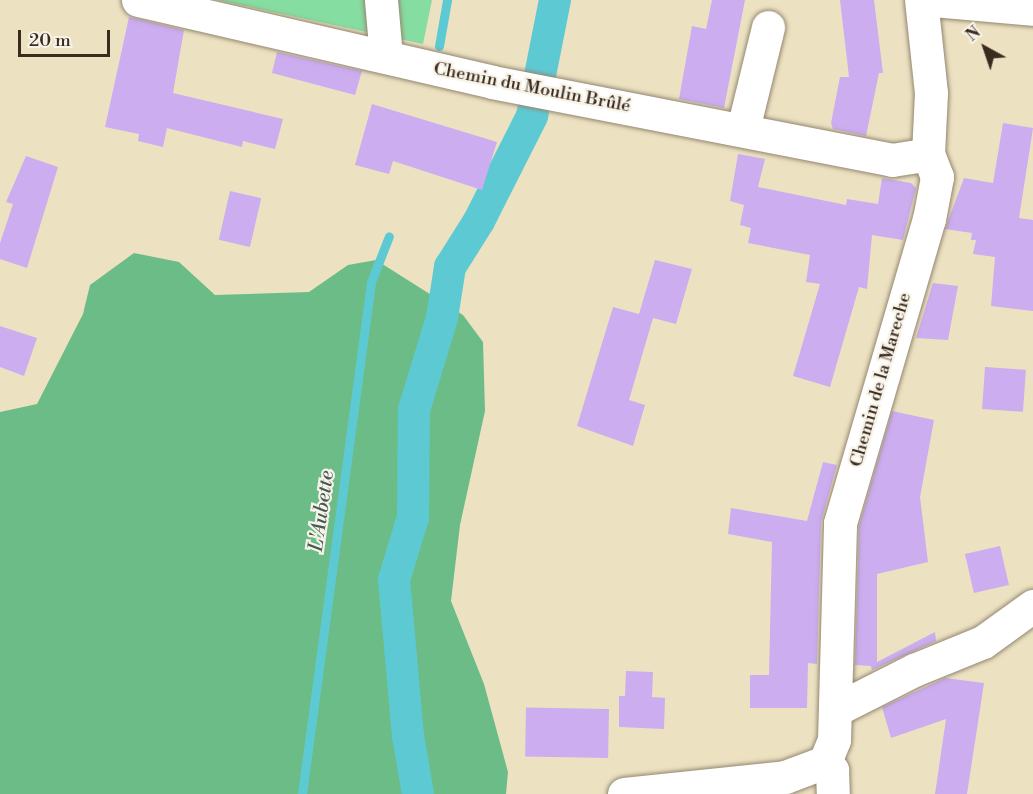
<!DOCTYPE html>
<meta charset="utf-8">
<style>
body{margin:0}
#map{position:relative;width:1033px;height:794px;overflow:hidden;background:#ece2c2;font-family:"Libre Bodoni",serif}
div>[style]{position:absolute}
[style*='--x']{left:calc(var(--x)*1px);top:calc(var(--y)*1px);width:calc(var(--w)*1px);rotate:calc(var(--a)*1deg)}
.green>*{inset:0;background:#86dda1}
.forest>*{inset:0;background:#6cbc87}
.stream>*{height:9px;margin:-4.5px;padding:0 4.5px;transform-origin:4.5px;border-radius:4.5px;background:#5dcad3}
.canal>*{height:32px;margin:-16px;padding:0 16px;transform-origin:16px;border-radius:16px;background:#5dcad3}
.building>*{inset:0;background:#cbadf0;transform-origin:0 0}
.roads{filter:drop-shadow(0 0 2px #948670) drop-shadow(0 0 2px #948670)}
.minor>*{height:33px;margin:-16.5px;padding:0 16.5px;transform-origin:16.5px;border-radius:16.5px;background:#fff}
span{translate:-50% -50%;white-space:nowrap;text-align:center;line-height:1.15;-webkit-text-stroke:4.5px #f7f3e8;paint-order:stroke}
.street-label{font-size:18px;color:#3b2a1e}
.water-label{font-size:20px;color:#455a54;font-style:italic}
.north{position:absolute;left:955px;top:18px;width:60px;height:60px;-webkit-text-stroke:4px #f7f3e8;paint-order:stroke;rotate:320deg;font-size:16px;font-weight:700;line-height:24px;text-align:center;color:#3b2a1e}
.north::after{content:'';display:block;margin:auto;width:21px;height:27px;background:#3b2a1e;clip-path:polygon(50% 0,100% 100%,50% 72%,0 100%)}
.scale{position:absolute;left:18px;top:30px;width:92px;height:27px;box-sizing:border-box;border:3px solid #3b2a1e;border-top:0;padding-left:8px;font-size:18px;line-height:21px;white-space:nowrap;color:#3b2a1e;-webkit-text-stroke:4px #f7f3e8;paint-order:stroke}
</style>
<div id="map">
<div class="green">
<div style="clip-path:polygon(217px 0,432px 0,423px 44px)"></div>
</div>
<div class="forest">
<div style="clip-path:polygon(134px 253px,179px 262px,215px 295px,309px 292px,348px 265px,376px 260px,463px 315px,483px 342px,485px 411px,460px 525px,451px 601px,484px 684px,508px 772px,506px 794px,0 794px,0 412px,37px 404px,83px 314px,90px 285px)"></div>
</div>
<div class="stream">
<div style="--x:439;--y:46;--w:47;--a:-80.1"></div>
<div style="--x:302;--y:794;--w:517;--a:-82.32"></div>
<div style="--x:371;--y:282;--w:49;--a:-68.6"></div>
</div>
<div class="canal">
<div style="--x:418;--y:794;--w:59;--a:-99.8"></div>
<div style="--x:408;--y:736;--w:157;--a:-95.1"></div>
<div style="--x:394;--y:580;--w:66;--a:-73.2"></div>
<div style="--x:413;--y:517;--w:107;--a:-89.5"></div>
<div style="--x:414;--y:410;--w:96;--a:-73.1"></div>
<div style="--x:442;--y:318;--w:52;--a:-81.1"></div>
<div style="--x:450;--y:267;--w:54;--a:-57.8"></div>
<div style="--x:479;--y:221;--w:118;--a:-63.2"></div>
<div style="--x:532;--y:116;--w:118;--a:-78.8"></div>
</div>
<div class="building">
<div style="clip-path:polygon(712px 0,745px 0,724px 108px,679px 99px,692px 26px,706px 29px)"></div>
<div style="clip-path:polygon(840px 0,874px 0,883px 73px,879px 73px,866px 136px,833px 129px,831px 123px,840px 77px,849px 77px)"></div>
<div style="clip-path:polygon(129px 17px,184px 30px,173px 93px,283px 119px,275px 149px,243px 141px,242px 147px,167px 128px,163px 147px,138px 141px,139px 134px,105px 127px)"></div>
<div style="clip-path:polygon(277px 52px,362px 71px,355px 95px,272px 73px)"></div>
<div style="clip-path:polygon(372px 104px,497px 142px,482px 190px,393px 161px,389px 174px,355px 165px)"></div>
<div style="clip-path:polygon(1003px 123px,1033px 128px,1019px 218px,1033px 220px,1033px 311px,991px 306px,995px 257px,973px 254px,976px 240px,971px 240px,972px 233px,945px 229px,964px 178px,993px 183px)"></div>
<div style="clip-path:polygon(738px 154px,765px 159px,758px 187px,846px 205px,847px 199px,878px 204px,882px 178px,911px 183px,916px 188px,903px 240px,872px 235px,867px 289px,859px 287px,830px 387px,793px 376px,820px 284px,806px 282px,810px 255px,748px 243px,751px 228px,740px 225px,744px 205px,730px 201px)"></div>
<div style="clip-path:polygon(26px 156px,58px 167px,27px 268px,0 259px,0 243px,13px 204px,6px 202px)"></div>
<div style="left:230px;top:191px;width:32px;height:50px;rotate:13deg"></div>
<div style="clip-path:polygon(655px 260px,692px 269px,676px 324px,653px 318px,629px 400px,645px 405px,633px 446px,577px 426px,613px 307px,639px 314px)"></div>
<div style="clip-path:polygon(933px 283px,958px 286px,948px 340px,916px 338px)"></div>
<div style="clip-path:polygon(0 326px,37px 338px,24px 376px,0 367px)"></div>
<div style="left:985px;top:367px;width:41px;height:42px;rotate:4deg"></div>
<div style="clip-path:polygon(892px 411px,934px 420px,920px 497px,928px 562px,877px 574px,877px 662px,935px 632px,936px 641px,872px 670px,871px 666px,855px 665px,859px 526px)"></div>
<div style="clip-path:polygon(823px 462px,837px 465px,821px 522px,817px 664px,808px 663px,807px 708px,750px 708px,750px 675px,769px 675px,772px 542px,728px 534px,731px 508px,807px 521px)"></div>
<div style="left:1000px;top:546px;width:40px;height:36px;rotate:77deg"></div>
<div style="clip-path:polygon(626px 671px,653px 672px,652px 697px,665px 698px,664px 729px,619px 727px,619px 696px,625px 696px)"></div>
<div style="clip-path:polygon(945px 678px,984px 683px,967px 794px,935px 794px,946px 719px,891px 738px,882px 707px)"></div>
<div style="left:609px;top:709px;width:49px;height:83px;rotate:91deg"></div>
</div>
<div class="roads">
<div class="minor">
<div style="--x:138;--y:0;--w:363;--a:13"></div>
<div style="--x:492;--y:82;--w:408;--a:11"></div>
<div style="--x:892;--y:160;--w:36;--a:-9"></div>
<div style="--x:381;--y:0;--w:57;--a:85"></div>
<div style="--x:933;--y:0;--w:100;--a:5.1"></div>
<div style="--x:743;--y:129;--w:105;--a:-76.2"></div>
<div style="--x:835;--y:710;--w:89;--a:-26.9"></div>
<div style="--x:914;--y:670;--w:74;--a:-22.1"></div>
<div style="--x:983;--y:642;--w:62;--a:-35.8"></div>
<div style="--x:825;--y:762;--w:24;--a:-68"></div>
<div style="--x:834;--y:740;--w:217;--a:-88.4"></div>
<div style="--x:840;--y:523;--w:317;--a:-73.7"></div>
<div style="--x:929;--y:219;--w:43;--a:-79.2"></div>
<div style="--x:937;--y:177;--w:25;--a:-111"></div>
<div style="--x:928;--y:154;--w:61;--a:-87.2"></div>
<div style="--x:931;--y:93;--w:94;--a:-96.1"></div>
<div style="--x:825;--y:762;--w:11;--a:49"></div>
<div style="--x:832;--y:770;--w:24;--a:88"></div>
<div style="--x:624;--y:794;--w:162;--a:-6"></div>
<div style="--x:785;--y:777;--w:43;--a:-20.6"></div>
</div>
</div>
<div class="street-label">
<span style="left:532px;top:88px;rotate:11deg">Chemin du Moulin Brûlé</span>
<span style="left:881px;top:380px;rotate:-74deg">Chemin de la Mareche</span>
</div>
<div class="water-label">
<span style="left:322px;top:511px;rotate:-82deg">L'Aubette</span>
</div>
<div class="north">N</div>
<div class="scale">20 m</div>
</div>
